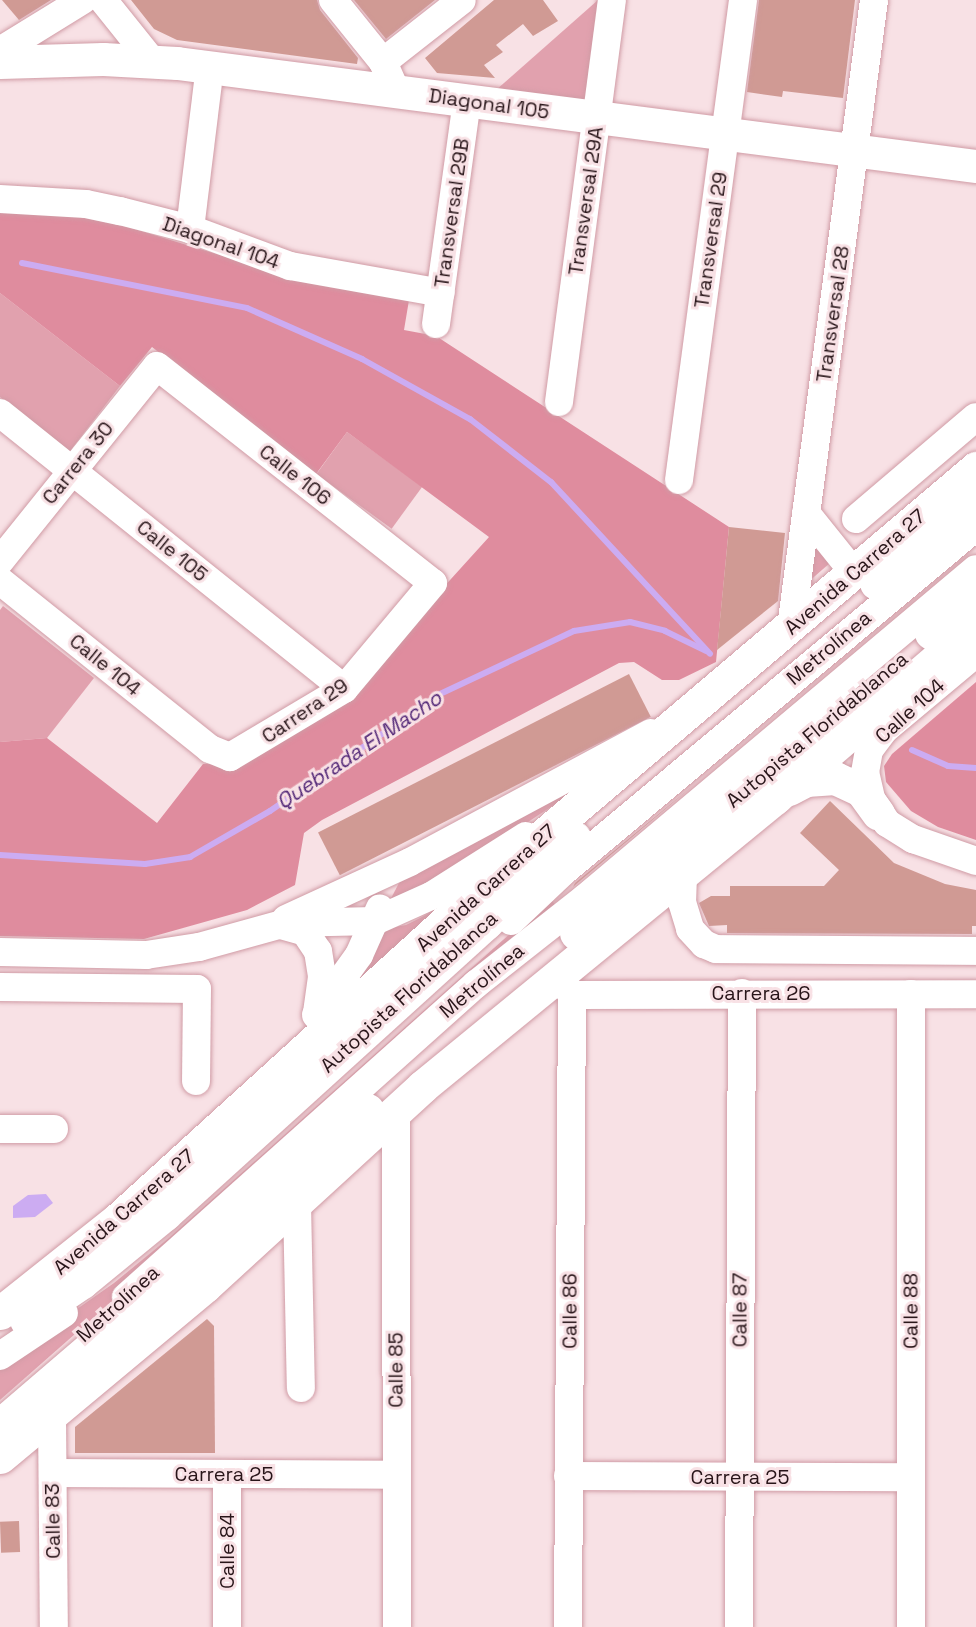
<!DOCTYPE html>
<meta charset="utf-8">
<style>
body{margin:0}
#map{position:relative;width:976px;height:1627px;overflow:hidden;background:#f8e1e5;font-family:"Space Grotesk",sans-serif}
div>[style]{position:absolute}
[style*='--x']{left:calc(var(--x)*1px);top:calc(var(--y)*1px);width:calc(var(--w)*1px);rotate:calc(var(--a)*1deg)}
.green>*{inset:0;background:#e1a1ae;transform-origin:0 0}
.forest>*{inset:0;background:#df8c9e}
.water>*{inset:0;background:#ccacf2}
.stream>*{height:6px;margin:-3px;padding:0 3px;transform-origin:3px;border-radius:3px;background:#ccacf2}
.building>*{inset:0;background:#d09a94;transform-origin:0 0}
.roads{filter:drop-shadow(0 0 2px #d09ba5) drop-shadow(0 0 2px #d09ba5)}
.minor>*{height:28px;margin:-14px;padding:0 14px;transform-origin:14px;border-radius:14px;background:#fff}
.major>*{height:33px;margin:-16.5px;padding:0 16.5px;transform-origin:16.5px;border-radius:16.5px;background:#fff}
.highway>*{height:33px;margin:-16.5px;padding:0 16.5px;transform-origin:16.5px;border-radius:16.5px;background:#fff}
span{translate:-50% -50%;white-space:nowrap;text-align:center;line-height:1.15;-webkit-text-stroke:6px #f8e1e5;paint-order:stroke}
.street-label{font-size:20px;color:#281519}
.water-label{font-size:21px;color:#522777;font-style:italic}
</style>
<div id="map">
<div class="green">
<div style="clip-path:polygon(598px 0,588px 101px,496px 90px)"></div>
<div style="clip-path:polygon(0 293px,120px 386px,70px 451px,0 397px)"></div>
<div style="left:347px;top:432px;width:93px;height:52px;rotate:36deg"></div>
<div style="clip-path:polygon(811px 540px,830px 563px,807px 583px)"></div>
<div style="clip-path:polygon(3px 606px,94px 678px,47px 738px,0 742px,0 610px)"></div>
<div style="clip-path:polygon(599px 775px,457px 869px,384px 912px,400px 881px)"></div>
<div style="clip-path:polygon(550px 898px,558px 909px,0 1400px,0 1363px,114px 1283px,169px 1238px)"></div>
<div style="clip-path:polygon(436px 910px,323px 1022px,383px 929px,406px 925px)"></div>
</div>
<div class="forest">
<div style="clip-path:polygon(0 212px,81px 217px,128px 227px,285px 275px,409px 300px,404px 330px,436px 336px,729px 527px,716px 662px,679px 680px,662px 680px,634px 662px,619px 663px,322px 820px,304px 833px,295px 885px,247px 910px,144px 939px,0 936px,0 742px,47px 738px,157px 823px,203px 764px,247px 762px,441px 590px,489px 537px,347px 432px,316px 474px,152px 347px,120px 386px,0 293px)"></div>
<div style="clip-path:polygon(976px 682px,976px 840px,938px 827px,911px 811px,886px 782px,884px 766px,892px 754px)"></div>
</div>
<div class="water">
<div style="clip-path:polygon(46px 1194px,53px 1203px,35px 1217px,13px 1218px,13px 1206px,28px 1195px)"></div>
</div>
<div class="stream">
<div style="--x:22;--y:263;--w:229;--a:11.3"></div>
<div style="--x:247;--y:308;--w:126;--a:23.9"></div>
<div style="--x:362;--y:359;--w:124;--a:29.1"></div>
<div style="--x:470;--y:419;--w:103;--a:37.9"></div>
<div style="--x:551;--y:482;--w:234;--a:47.2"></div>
<div style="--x:912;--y:750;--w:39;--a:24"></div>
<div style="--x:948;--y:766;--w:28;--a:4"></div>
<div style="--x:0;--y:855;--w:145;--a:3.6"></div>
<div style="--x:145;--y:864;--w:46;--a:-8.8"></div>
<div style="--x:190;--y:857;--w:92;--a:-29.9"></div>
<div style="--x:270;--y:811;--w:206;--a:-34.5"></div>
<div style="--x:440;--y:694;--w:148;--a:-25.2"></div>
<div style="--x:574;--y:631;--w:57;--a:-9.1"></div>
<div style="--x:630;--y:622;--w:36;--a:14"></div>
<div style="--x:665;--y:631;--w:46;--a:26"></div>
</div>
<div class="building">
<div style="clip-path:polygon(2px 0,51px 0,19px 20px)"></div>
<div style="clip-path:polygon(131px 0,317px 0,320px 10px,358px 58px,357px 64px,177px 40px,154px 29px)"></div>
<div style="clip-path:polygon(354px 0,435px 0,386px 39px)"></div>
<div style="clip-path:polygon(494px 0,543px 0,558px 21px,533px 36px,523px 24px,496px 45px,503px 52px,484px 65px,495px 78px,437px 73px,425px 58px)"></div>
<div style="clip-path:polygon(759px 0,855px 0,843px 98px,783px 91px,782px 97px,747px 92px)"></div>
<div style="clip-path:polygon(729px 527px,785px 533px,778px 601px,717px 650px)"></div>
<div style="left:629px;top:674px;width:48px;height:349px;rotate:63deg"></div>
<div style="clip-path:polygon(695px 784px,574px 886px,573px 887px,575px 883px)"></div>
<div style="clip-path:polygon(830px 801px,894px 863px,945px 884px,976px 890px,976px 926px,972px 926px,972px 934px,727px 933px,727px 925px,709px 926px,699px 903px,711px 896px,730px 896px,730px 886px,824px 886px,839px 870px,800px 833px)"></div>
<div style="clip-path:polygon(207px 1319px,214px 1326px,215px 1453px,75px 1453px,75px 1427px)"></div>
<div style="left:19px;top:1521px;width:31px;height:19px;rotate:88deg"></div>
</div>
<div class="roads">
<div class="minor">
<div style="--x:103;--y:0;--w:77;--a:51.3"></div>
<div style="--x:333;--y:0;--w:80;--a:51.1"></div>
<div style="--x:383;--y:62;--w:32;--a:66"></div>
<div style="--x:0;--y:51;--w:97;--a:-31.6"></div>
<div style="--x:383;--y:62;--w:100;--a:-38.1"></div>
<div style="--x:0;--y:199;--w:86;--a:3.3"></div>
<div style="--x:86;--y:204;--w:35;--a:12"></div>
<div style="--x:120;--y:211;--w:72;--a:14.4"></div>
<div style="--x:190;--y:229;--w:107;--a:20.3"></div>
<div style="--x:290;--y:266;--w:153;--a:10.1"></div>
<div style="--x:190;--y:229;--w:164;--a:-83"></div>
<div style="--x:436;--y:324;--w:225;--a:-82.1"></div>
<div style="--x:559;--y:402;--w:405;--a:-82.5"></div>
<div style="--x:0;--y:413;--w:441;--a:38.7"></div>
<div style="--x:679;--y:480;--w:484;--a:-82.4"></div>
<div style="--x:806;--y:513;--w:77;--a:51.3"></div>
<div style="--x:856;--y:519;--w:157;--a:-40.4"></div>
<div style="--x:0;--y:561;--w:250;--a:-51.2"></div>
<div style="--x:157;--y:366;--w:351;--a:38.2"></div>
<div style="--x:433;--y:583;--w:138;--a:130"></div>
<div style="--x:344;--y:689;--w:133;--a:149.2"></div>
<div style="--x:230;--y:757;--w:22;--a:-158"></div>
<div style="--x:210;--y:749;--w:269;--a:-141.3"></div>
<div style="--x:791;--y:628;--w:633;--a:-82.47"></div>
<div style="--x:976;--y:653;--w:120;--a:140.1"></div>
<div style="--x:884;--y:730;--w:25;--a:127"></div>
<div style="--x:869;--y:750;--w:22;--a:100"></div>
<div style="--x:865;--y:772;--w:28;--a:77"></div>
<div style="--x:871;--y:799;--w:29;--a:56"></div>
<div style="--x:887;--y:823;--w:31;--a:32"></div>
<div style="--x:913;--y:839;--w:67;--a:19.2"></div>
<div style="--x:683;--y:875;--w:27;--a:92"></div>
<div style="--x:682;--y:902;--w:28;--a:73"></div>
<div style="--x:690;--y:929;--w:21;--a:47"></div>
<div style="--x:704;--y:944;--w:13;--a:23"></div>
<div style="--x:716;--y:949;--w:260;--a:0.4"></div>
<div style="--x:286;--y:919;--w:136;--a:-24.7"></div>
<div style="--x:410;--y:862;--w:273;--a:-28.2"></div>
<div style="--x:511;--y:921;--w:73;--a:-43.3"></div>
<div style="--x:564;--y:871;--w:537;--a:-39.86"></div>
<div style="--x:281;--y:925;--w:25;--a:16"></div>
<div style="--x:305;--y:932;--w:23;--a:56"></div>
<div style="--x:318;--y:951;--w:26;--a:81"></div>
<div style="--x:322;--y:977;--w:35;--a:98"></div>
<div style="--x:0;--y:952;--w:146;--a:1.2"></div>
<div style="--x:146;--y:955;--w:54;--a:-8.6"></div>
<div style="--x:199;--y:947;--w:90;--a:-15.4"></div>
<div style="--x:286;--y:923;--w:89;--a:-1.3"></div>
<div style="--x:375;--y:921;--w:61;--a:-24.1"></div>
<div style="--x:431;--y:896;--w:112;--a:-32.3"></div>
<div style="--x:562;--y:981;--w:17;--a:54"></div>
<div style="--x:572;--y:995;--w:404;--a:-0.1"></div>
<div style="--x:0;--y:987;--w:197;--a:0.6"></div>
<div style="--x:197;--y:989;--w:92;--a:90.6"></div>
<div style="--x:316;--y:1015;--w:74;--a:-54.4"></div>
<div style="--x:359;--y:955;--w:51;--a:-65.9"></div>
<div style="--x:396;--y:1113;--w:514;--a:89.89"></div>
<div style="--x:0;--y:1129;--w:54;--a:0"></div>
<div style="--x:297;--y:1204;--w:184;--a:88.8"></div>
<div style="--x:126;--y:1297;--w:470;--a:-41.8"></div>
<div style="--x:476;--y:984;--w:137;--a:-38.2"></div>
<div style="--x:584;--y:899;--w:512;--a:-40.09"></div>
<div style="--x:0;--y:1356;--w:77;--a:-33.9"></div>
<div style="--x:52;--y:1416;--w:211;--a:89.5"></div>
<div style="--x:53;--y:1473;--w:343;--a:0.3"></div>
<div style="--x:227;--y:1474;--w:153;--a:90"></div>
<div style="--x:568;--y:1476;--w:343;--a:0.2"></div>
<div style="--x:568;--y:1627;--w:632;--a:-89.64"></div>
<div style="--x:739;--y:1627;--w:634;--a:-89.73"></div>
<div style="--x:911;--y:1627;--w:633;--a:-90"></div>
</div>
<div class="major">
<div style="--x:0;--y:62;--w:103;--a:-1.7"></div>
<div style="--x:103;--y:59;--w:74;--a:3.1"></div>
<div style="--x:177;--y:63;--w:806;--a:7.35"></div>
</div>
<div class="highway">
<div style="--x:876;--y:583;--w:129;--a:-39.4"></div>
<div style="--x:931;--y:633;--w:60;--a:-40.9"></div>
<div style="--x:789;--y:789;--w:19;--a:-28"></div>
<div style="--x:806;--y:780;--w:29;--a:-4"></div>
<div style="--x:835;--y:778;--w:29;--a:25"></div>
<div style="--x:861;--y:790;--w:29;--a:54"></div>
<div style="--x:576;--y:933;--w:344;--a:-40.2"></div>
<div style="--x:0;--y:1313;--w:149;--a:-38.5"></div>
<div style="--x:117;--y:1220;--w:528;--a:-42.24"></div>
<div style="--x:508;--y:865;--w:614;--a:-40.31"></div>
<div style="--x:26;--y:1320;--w:68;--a:-34.2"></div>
<div style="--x:82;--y:1282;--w:107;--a:-39.3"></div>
<div style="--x:165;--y:1214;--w:433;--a:-42.2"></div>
<div style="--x:486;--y:923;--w:123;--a:-44.3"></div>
<div style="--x:0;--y:1425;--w:484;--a:-40.6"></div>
<div style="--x:0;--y:1457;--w:267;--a:-39.8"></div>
<div style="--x:205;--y:1286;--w:296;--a:-42.5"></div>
<div style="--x:423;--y:1086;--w:455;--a:-39.3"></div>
<div style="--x:775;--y:798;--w:265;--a:-40.7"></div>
</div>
</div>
<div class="street-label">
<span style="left:489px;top:104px;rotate:8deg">Diagonal 105</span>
<span style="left:586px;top:201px;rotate:-82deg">Transversal 29A</span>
<span style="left:452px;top:213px;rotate:-82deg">Transversal 29B</span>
<span style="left:711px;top:240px;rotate:-82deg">Transversal 29</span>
<span style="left:221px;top:243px;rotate:19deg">Diagonal 104</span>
<span style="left:833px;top:314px;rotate:-82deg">Transversal 28</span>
<span style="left:78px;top:463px;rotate:-51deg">Carrera 30</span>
<span style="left:295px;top:475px;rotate:38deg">Calle 106</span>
<span style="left:172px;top:551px;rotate:39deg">Calle 105</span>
<span style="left:855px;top:572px;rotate:-41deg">Avenida Carrera 27</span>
<span style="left:829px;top:648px;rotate:-40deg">Metrolínea</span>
<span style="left:105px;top:665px;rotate:39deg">Calle 104</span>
<span style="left:305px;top:711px;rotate:-34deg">Carrera 29</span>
<span style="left:910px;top:711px;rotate:-42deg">Calle 104</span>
<span style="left:817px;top:730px;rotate:-40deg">Autopista Floridablanca</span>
<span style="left:486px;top:888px;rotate:-42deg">Avenida Carrera 27</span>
<span style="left:482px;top:981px;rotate:-40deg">Metrolínea</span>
<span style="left:409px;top:992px;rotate:-42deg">Autopista Floridablanca</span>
<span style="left:761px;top:993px">Carrera 26</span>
<span style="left:124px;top:1212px;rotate:-41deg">Avenida Carrera 27</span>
<span style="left:118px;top:1304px;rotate:-42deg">Metrolínea</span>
<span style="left:740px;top:1310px;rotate:-90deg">Calle 87</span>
<span style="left:570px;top:1311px;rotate:-90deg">Calle 86</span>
<span style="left:911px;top:1311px;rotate:-90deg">Calle 88</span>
<span style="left:396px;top:1370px;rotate:-90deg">Calle 85</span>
<span style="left:224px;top:1474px">Carrera 25</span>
<span style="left:740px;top:1477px">Carrera 25</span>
<span style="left:53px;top:1521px;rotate:-91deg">Calle 83</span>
<span style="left:227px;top:1551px;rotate:-90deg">Calle 84</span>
</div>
<div class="water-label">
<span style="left:359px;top:750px;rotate:-34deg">Quebrada El Macho</span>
</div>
</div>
